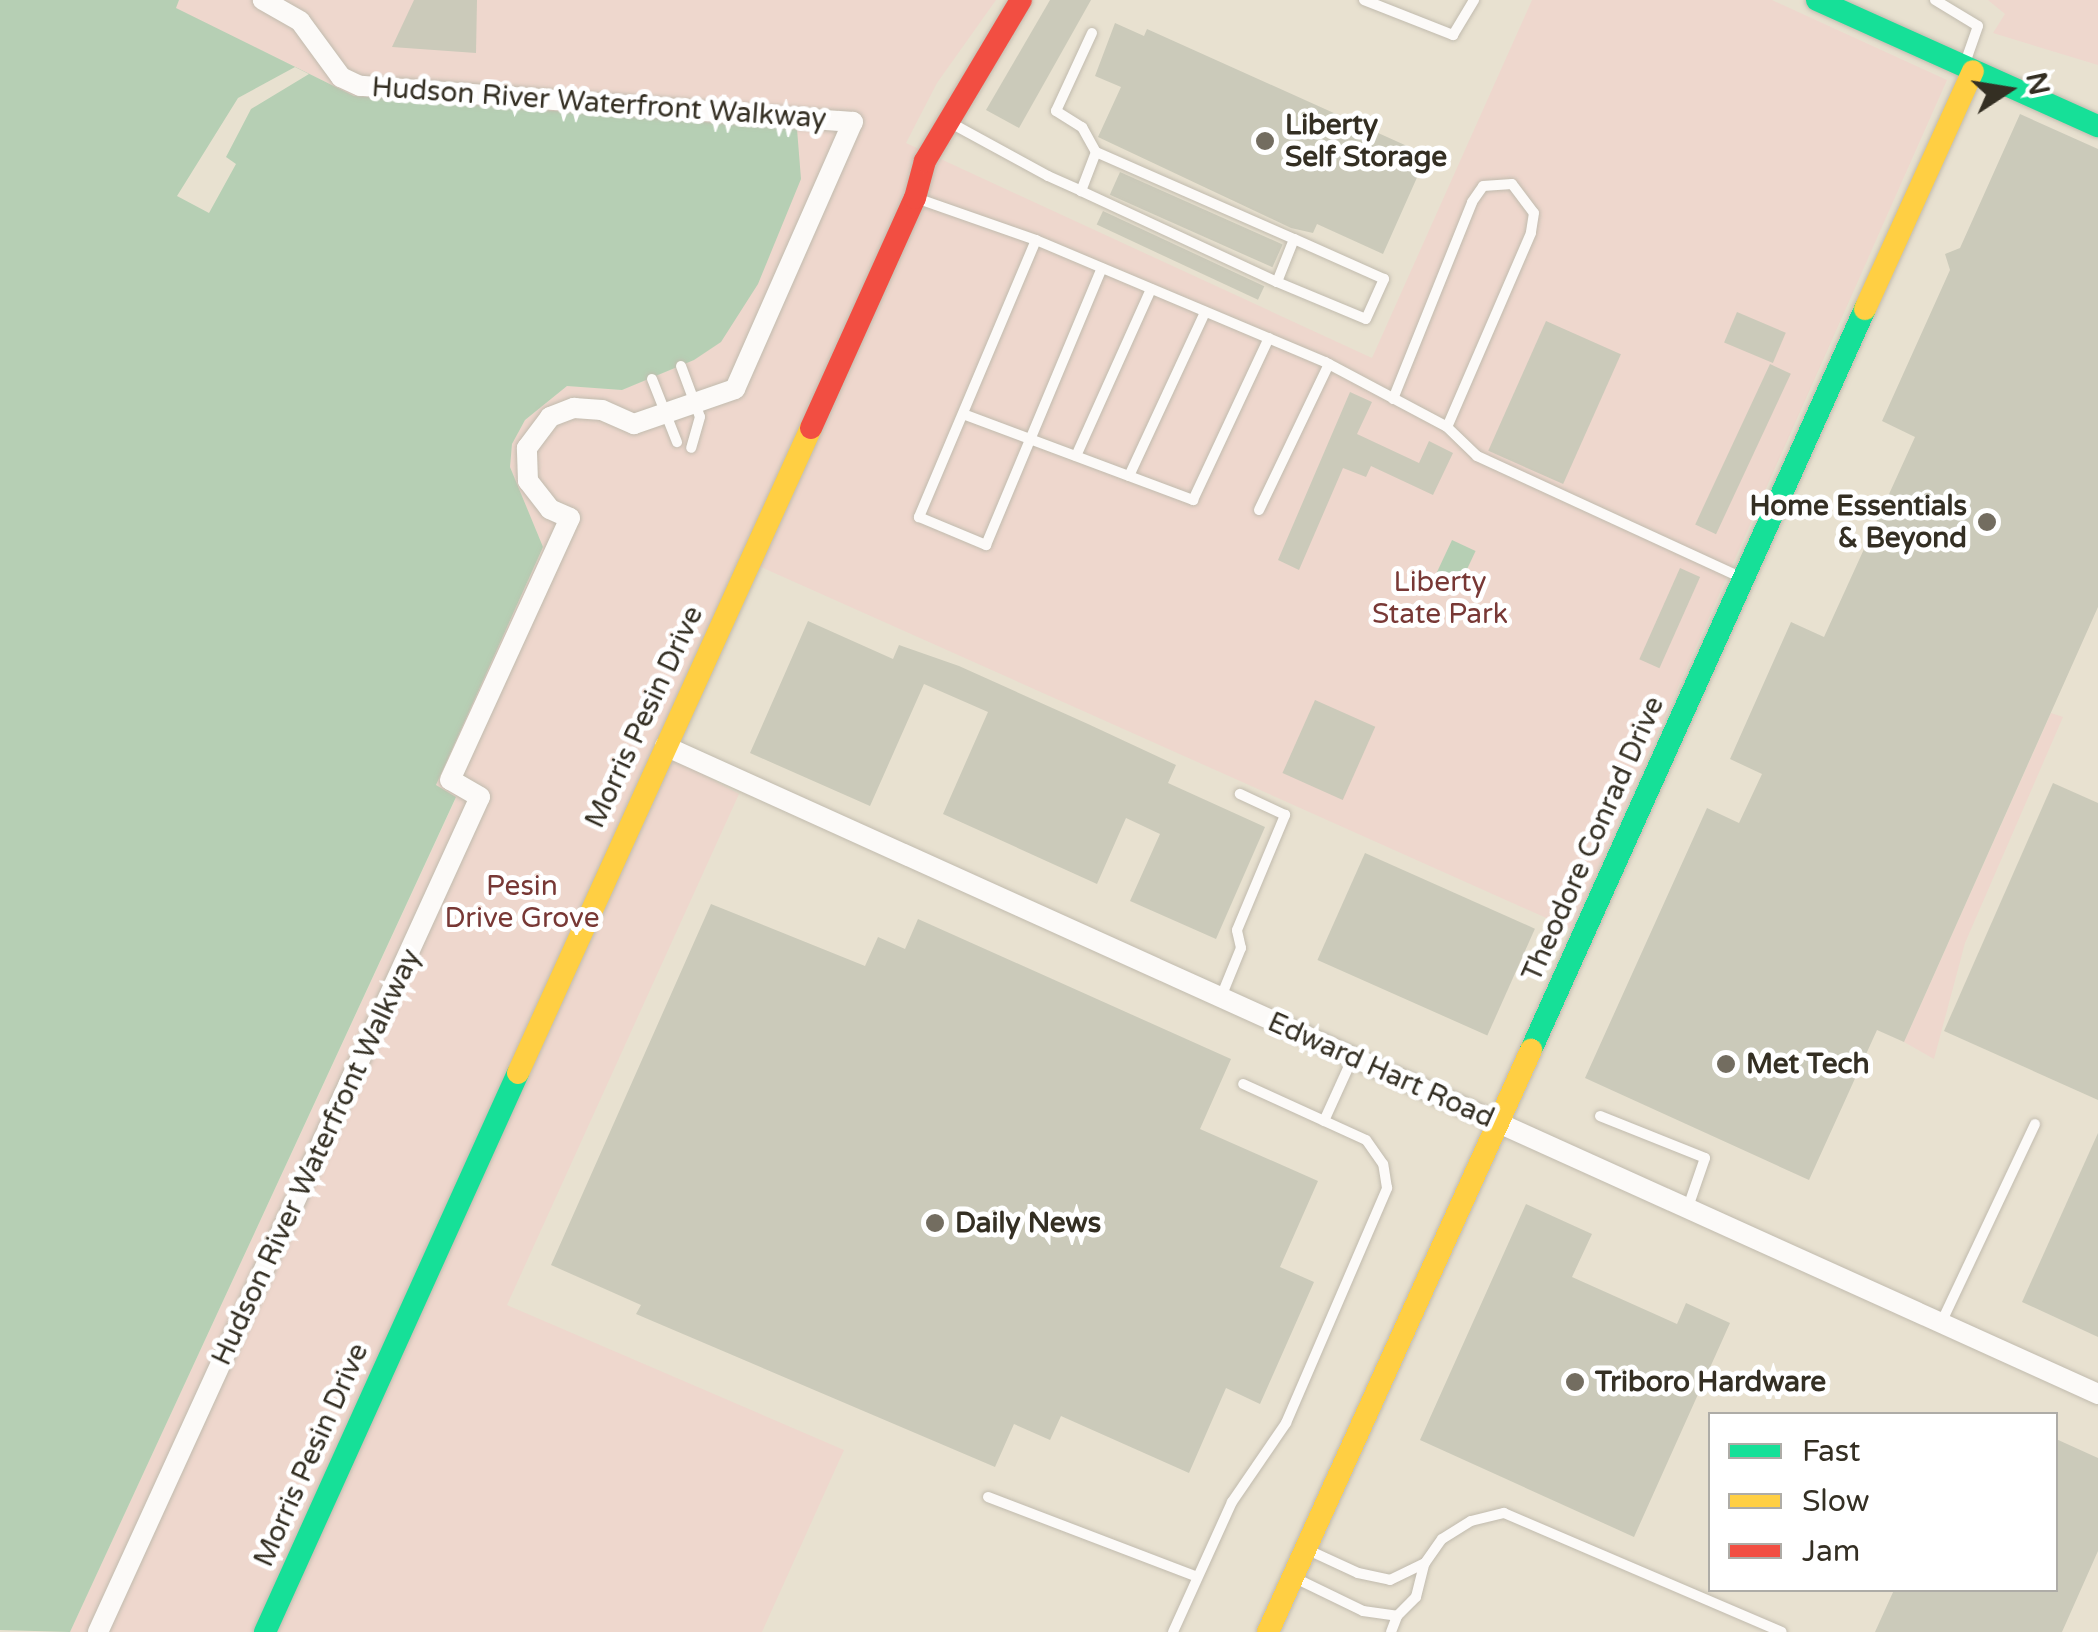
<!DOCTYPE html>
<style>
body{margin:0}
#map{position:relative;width:2098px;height:1632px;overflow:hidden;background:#e8e1d0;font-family:"Varela Round",sans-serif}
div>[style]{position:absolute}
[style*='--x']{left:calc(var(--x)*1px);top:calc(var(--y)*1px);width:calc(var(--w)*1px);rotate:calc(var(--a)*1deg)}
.green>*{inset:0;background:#eed7cd}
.water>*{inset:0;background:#b6cfb4;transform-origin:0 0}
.pier>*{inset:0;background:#e8e1d0}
.building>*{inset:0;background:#cbcaba;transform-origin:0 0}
.roads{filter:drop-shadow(0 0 2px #c1bbae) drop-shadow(0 0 2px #c1bbae)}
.lane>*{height:10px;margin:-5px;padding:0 5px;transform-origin:5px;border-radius:5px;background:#fcfaf8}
.street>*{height:20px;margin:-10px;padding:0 10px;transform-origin:10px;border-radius:10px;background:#fcfaf8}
.fast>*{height:22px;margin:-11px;padding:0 11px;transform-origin:11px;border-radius:11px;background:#16e098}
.slow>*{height:22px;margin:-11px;padding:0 11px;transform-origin:11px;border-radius:11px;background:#ffcf43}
.jam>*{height:22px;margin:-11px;padding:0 11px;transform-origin:11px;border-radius:11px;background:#f24e42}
.dots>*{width:28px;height:28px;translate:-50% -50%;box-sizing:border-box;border:5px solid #fff;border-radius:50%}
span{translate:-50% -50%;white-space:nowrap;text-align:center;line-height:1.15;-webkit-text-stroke:10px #fff;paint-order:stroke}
.street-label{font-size:28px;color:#342f23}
.poi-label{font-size:28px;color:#342f23;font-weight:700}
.left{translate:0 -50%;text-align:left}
.right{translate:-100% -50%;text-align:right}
.park-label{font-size:28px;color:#783835}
.legend{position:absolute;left:1708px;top:1412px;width:350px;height:180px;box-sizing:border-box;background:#fff;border:2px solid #aeaca7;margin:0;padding:12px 18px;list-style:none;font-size:30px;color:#342f23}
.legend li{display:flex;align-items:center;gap:20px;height:50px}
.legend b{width:50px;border:2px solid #aeaca7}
.north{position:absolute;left:1958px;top:40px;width:100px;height:100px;-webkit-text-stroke:8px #fff;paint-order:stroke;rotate:78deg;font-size:28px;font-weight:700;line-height:40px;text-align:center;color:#342f23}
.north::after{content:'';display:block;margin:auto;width:35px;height:45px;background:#342f23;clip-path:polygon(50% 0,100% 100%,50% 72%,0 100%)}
</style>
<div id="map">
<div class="green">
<div style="clip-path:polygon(179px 0,996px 0,937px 83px,906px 143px,1372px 358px,1532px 0,1772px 0,1947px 80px,1571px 929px,741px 558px,655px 748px,739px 794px,507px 1305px,844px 1450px,762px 1632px,70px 1632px,456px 798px,436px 785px,543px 548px,510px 467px,512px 444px,525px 420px,567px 386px,622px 390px,694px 360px,796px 129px,354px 96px,175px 8px)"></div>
<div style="clip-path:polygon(1988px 0,2098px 0,2098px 65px,1993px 33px,2005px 14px)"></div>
<div style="clip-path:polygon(2051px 713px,2063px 717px,1965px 943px,1934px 1059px,1904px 1042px)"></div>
</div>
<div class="water">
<div style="clip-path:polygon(0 0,179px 0,176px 8px,354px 96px,797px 129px,801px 179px,758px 284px,721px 342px,694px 360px,622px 390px,567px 386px,525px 420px,512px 444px,510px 467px,543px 547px,436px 785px,456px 797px,70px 1632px,0 1630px)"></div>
<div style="left:1452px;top:540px;width:26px;height:47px;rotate:25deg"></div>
</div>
<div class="pier">
<div style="clip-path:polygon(295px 67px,309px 74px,251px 109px,226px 157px,236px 164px,209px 213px,177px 196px,238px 98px)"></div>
</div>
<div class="building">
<div style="clip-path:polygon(414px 0,477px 0,476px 53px,392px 47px)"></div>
<div style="clip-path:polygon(1050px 0,1091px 0,1019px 128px,986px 110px)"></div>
<div style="clip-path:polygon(1115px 23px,1144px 36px,1147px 29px,1427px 155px,1383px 254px,1317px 224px,1313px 233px,1291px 228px,1098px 137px,1121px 87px,1095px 76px)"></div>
<div style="clip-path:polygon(2020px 114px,2098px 149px,2098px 607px,1904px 1042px,1877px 1030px,1809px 1180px,1585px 1078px,1707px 808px,1739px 823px,1762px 774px,1730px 759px,1791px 622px,1824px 637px,1915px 437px,1882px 421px,1950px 270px,1945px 254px,1960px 248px)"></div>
<div style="left:1120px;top:172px;width:178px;height:25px;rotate:24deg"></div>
<div style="left:1103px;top:211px;width:178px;height:15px;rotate:25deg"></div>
<div style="left:1737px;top:312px;width:53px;height:33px;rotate:23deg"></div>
<div style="left:1546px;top:321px;width:82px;height:142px;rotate:24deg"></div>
<div style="left:1770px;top:364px;width:23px;height:177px;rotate:25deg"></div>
<div style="clip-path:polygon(1350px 392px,1372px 402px,1357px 434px,1419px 463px,1429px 441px,1453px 453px,1433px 495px,1371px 466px,1366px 477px,1343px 468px,1299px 570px,1278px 560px)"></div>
<div style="left:1680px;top:568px;width:22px;height:100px;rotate:24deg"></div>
<div style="clip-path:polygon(808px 621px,893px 659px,899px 645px,959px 666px,1088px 724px,1176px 765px,1168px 783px,1265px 827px,1216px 939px,1130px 901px,1160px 834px,1126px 818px,1097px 884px,943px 814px,988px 712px,924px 684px,870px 806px,750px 753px)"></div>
<div style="left:1315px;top:700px;width:66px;height:80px;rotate:24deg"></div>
<div style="clip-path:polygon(2053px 783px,2098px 803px,2098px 1100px,1944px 1031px)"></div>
<div style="left:1365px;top:853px;width:186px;height:117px;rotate:24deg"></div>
<div style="clip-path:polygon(711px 904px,865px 966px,878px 937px,905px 949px,918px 919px,1231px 1059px,1200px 1129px,1318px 1181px,1280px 1267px,1314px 1282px,1260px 1404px,1226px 1388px,1189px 1473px,1061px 1416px,1050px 1440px,1014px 1424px,995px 1467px,636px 1314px,641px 1305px,551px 1265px)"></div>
<div style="clip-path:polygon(2098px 1133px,2098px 1337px,2022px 1302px)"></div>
<div style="clip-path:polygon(1526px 1204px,1592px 1234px,1572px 1277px,1677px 1324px,1686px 1303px,1730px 1323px,1634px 1537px,1420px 1440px)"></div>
<div style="clip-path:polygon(2056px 1439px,2098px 1458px,2098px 1551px,2062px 1632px,1875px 1632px,1894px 1590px,2056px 1590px)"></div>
</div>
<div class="roads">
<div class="lane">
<div style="--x:1364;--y:0;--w:96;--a:21.5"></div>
<div style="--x:1453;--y:35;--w:41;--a:-59"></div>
<div style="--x:1935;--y:0;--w:50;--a:31.2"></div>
<div style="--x:1978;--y:26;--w:42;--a:109.3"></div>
<div style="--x:1092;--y:33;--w:86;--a:114.8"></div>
<div style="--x:1056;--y:111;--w:31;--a:32"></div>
<div style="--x:1082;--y:127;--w:29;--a:61"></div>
<div style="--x:949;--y:122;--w:113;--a:28.6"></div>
<div style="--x:1048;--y:176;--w:36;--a:24"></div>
<div style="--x:1081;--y:191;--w:216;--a:24.9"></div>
<div style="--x:1277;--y:282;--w:46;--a:-68.4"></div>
<div style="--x:1294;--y:239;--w:216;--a:-156.3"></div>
<div style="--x:1096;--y:152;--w:42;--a:111"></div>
<div style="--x:916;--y:198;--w:127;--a:19.3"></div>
<div style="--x:1036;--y:240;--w:314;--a:22.9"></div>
<div style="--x:1325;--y:362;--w:138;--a:28"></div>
<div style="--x:1447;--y:427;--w:42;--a:44"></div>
<div style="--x:1477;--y:456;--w:292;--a:24.7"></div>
<div style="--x:1036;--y:240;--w:301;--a:112.9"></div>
<div style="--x:919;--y:517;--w:73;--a:22.7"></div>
<div style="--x:986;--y:545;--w:300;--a:-67.3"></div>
<div style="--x:1277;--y:282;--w:96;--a:22.6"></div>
<div style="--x:1366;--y:319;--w:44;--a:-65.8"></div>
<div style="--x:1384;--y:279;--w:98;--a:-156"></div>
<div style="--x:681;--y:366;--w:54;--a:69.6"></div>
<div style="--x:700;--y:417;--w:32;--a:106"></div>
<div style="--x:652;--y:379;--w:68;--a:68.4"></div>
<div style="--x:1393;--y:399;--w:212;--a:-68.1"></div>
<div style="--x:1472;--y:202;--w:19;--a:-55"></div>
<div style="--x:1483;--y:186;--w:29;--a:-4"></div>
<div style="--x:1512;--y:184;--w:36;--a:53"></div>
<div style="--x:1534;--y:213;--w:20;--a:99"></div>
<div style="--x:1531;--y:233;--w:211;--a:113.4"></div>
<div style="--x:963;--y:414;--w:246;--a:20.5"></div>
<div style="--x:1193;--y:500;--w:179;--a:-64.9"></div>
<div style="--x:1076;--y:456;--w:183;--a:-65.8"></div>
<div style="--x:1129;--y:476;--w:181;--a:-65.1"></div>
<div style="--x:1259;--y:510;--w:162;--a:-64.4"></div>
<div style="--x:1221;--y:997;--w:53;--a:-67.8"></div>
<div style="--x:1241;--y:948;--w:18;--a:-103"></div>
<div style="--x:1237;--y:930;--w:125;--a:-67.3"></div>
<div style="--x:1285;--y:815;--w:50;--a:-155"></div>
<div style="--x:1600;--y:1116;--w:113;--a:21.8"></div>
<div style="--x:1705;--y:1158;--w:52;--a:109.1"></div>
<div style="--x:1324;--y:1121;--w:70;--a:-65.6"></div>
<div style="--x:1941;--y:1323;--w:220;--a:-64.7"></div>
<div style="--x:988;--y:1497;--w:224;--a:20.9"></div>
<div style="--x:1306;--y:1549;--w:57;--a:24.8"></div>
<div style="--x:1358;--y:1573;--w:33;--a:12"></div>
<div style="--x:1390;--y:1580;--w:39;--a:-26"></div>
<div style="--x:1425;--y:1563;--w:29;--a:-55"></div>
<div style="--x:1442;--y:1539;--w:34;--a:-32"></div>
<div style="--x:1471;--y:1521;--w:34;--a:-14"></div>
<div style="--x:1504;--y:1513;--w:302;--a:23.2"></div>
<div style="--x:1293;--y:1577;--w:78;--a:25.9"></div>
<div style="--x:1363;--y:1611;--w:34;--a:8"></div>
<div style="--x:1397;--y:1616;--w:27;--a:-45"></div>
<div style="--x:1416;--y:1597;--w:34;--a:-76"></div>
<div style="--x:1173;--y:1632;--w:143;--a:-65.6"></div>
<div style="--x:1232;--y:1502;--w:96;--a:-55.6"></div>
<div style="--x:1286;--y:1423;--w:256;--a:-66.7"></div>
<div style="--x:1387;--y:1188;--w:24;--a:-99"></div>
<div style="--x:1383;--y:1164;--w:29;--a:-125"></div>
<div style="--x:1366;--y:1140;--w:135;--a:-155.5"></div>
<div style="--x:1391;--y:1632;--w:17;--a:-69"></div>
</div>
<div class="street">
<div style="--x:665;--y:746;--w:1573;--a:24.33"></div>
<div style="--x:98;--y:1632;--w:918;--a:-65.42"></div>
<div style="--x:480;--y:797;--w:34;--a:-150"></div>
<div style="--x:450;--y:780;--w:288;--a:-65.4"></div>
<div style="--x:570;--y:518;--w:22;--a:-156"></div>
<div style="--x:550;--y:509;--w:36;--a:-128"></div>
<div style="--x:528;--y:481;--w:33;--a:-92"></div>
<div style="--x:527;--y:448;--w:39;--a:-53"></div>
<div style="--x:550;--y:417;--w:26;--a:-21"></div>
<div style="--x:574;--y:408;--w:28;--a:4"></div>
<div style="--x:602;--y:410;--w:35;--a:24"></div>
<div style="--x:634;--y:424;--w:107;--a:-19.1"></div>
<div style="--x:735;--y:389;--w:292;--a:-66.2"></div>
<div style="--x:853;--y:122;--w:494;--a:-175.8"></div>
<div style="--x:360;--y:86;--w:21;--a:-155"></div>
<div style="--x:341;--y:77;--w:69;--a:-126.2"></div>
<div style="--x:300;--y:21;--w:43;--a:-150.4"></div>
</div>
<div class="fast">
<div style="--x:1817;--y:0;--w:308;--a:24.2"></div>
<div style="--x:1531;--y:1050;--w:813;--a:-65.74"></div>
<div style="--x:265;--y:1632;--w:614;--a:-65.65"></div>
</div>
<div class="slow">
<div style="--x:1865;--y:309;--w:261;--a:-65.6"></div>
<div style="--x:518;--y:1073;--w:708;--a:-65.57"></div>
<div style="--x:1268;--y:1632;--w:639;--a:-65.68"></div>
</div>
<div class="jam">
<div style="--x:811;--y:428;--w:252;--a:-65.7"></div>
<div style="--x:915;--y:198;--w:38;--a:-75"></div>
<div style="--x:925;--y:161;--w:187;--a:-59.2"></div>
</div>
</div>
<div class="dots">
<div style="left:1265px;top:141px;background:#736d60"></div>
<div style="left:1987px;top:522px;background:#736d60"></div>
<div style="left:1726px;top:1064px;background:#736d60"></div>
<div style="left:935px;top:1223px;background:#736d60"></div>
<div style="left:1575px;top:1382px;background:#736d60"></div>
</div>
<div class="street-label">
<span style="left:599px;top:103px;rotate:4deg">Hudson River Waterfront Walkway</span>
<span style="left:644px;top:717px;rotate:-65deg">Morris Pesin Drive</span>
<span style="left:1593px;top:839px;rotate:-66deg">Theodore Conrad Drive</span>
<span style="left:1381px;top:1070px;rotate:24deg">Edward Hart Road</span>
<span style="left:316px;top:1157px;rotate:-65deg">Hudson River Waterfront Walkway</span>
<span style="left:311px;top:1455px;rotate:-66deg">Morris Pesin Drive</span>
</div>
<div class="poi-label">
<span class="left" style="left:1285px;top:141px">Liberty<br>Self Storage</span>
<span class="right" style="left:1967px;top:522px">Home Essentials<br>&amp; Beyond</span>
<span class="left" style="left:1746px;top:1064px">Met Tech</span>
<span class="left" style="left:955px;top:1223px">Daily News</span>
<span class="left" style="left:1595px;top:1382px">Triboro Hardware</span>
</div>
<div class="park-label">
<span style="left:1440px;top:598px">Liberty<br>State Park</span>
<span style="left:522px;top:902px">Pesin<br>Drive Grove</span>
</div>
<ul class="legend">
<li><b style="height:12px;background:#16e098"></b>Fast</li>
<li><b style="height:12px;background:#ffcf43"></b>Slow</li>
<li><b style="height:12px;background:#f24e42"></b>Jam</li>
</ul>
<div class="north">N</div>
</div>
